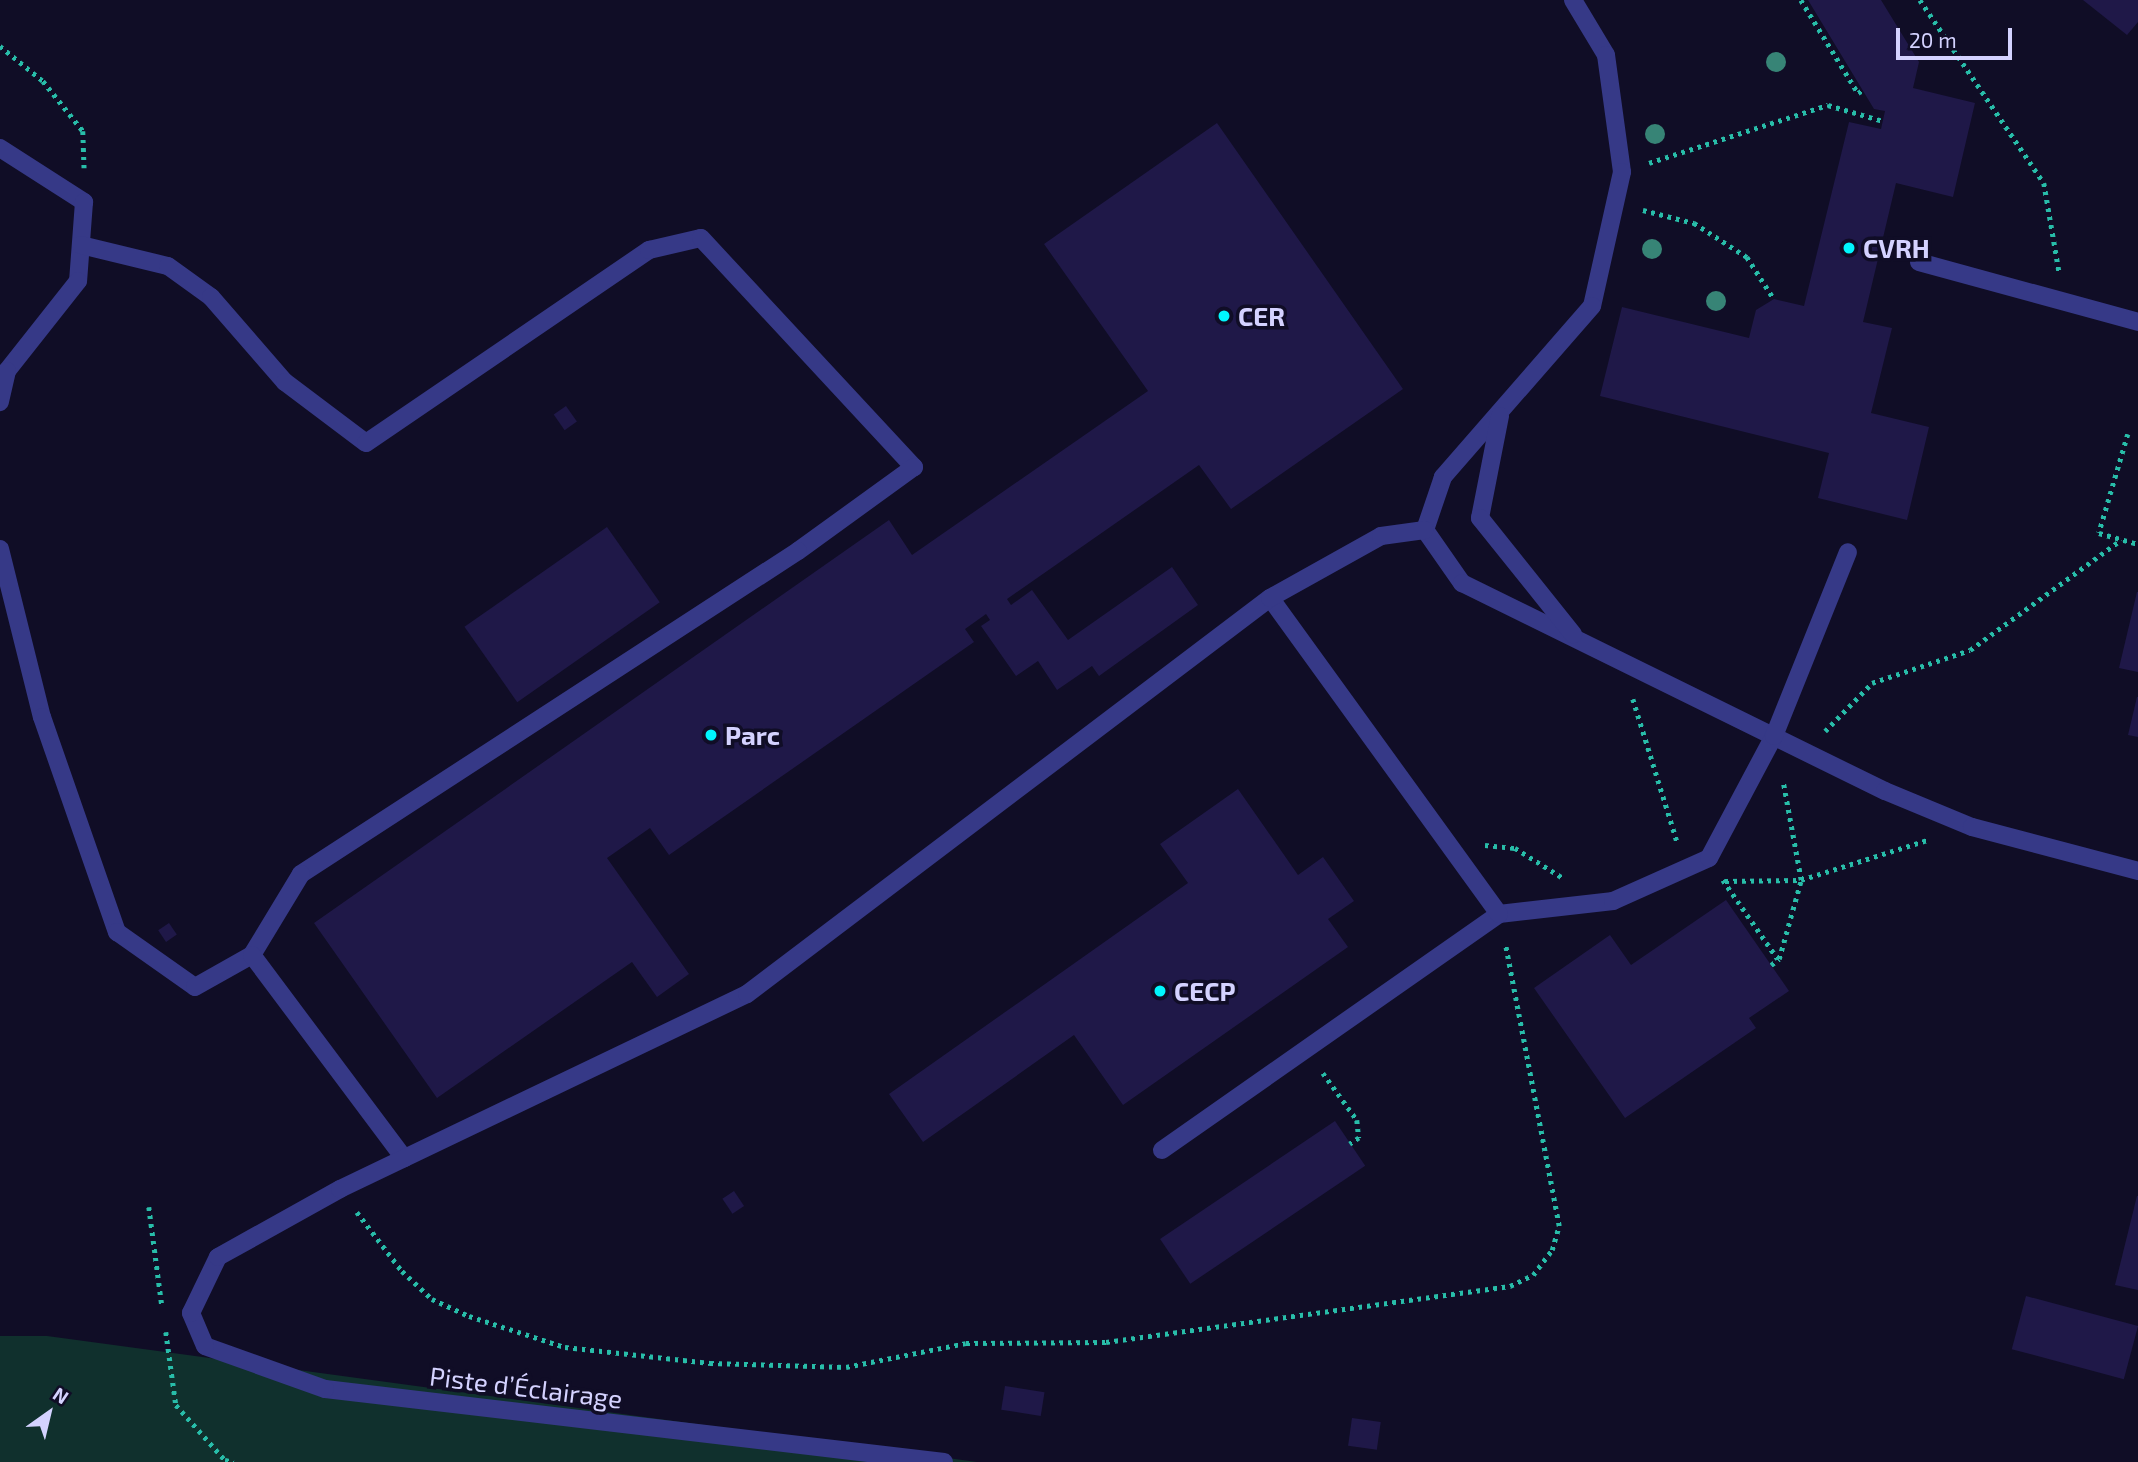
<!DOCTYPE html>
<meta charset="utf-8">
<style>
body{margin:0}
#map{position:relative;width:2138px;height:1462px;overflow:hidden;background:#100d26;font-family:"Exo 2",sans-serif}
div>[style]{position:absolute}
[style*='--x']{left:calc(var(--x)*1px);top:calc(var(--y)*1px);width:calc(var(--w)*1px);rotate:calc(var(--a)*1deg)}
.green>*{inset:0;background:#10302d}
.building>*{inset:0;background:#1f1848;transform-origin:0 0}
.path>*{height:4.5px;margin-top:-2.25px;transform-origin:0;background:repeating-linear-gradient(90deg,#28bda9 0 3.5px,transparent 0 8.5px)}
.service>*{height:18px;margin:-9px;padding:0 9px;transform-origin:9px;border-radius:9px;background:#363987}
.trees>*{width:20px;height:20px;margin:-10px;border-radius:50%;background:#378476}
.dots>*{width:19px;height:19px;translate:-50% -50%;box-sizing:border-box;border:4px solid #100d26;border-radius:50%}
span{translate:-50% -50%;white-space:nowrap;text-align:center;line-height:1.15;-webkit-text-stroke:7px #100d26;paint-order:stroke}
.poi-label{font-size:26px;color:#d4d2ff;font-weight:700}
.left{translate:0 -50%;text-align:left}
.street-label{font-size:26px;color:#d4d2ff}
.north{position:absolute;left:14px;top:1378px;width:70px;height:70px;-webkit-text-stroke:5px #100d26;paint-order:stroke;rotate:34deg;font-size:19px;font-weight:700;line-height:28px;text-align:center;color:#d4d2ff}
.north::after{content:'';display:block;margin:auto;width:24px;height:32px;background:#d4d2ff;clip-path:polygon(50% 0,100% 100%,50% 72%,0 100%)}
.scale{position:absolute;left:1896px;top:28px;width:116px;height:32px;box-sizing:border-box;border:4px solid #d4d2ff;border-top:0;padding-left:9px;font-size:21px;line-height:24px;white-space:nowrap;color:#d4d2ff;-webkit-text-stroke:5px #100d26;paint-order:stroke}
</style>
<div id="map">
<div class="green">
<div style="clip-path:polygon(0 1336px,47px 1336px,977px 1462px,0 1462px)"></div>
</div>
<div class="building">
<div style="clip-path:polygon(1808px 0,1881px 0,1919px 62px,1913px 88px,1975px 103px,1953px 197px,1896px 183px,1863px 322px,1892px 328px,1871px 413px,1929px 427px,1907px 520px,1818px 498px,1829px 453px,1600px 396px,1622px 307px,1749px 338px,1756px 310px,1774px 299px,1804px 306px,1849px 122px,1881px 129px,1885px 111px,1874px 109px)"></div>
<div style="clip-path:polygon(2083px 0,2138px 0,2138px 22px,2127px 35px)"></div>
<div style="clip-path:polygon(1217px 123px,1403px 389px,1231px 509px,1199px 465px,1007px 599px,1011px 605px,1032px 590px,1068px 640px,1172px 567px,1198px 605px,1099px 676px,1092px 666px,1057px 690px,1038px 661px,1016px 676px,981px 626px,990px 620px,986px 614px,965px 629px,974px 642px,669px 855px,650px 828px,607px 858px,689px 974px,657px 997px,632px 962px,437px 1098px,314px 923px,889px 520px,912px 555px,1148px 391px,1044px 244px)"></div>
<div style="left:566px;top:406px;width:19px;height:15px;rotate:55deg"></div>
<div style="left:607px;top:527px;width:92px;height:174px;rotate:55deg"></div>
<div style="clip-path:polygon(2137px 592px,2138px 592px,2138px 672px,2119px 668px)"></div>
<div style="clip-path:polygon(2137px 697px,2138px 697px,2138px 737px,2128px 735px)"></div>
<div style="clip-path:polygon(1238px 789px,1298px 875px,1323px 857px,1354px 901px,1328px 919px,1348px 947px,1123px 1105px,1074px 1035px,923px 1142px,889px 1094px,1188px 883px,1160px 844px)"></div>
<div style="clip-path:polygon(1726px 900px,1789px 991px,1749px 1018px,1756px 1028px,1625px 1118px,1534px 988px,1610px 935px,1631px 965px)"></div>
<div style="left:169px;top:923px;width:14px;height:13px;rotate:56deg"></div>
<div style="left:1335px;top:1121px;width:54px;height:211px;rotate:56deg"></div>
<div style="left:734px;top:1191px;width:18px;height:14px;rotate:56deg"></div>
<div style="clip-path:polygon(2137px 1196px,2138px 1196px,2138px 1290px,2115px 1285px)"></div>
<div style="left:2026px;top:1296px;width:116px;height:55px;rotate:15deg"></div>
<div style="left:1005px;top:1386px;width:40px;height:24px;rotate:9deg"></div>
<div style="left:1352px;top:1418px;width:29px;height:28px;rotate:8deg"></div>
</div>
<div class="path">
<div style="--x:1801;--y:0;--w:109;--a:58.5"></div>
<div style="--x:1858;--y:93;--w:6;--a:-31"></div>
<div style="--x:1920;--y:0;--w:221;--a:55.9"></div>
<div style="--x:2044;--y:183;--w:89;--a:80.3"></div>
<div style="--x:0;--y:46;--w:55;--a:39.1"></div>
<div style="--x:43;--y:81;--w:64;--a:51.3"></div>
<div style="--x:83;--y:131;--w:37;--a:88"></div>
<div style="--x:1649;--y:163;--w:188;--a:-18"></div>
<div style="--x:1828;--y:105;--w:57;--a:16.2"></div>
<div style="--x:1643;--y:210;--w:53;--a:14.3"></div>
<div style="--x:1694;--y:223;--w:63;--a:32.7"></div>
<div style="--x:1747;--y:257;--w:50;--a:57.3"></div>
<div style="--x:2128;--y:434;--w:103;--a:106.3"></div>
<div style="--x:2099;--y:533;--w:41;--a:15.8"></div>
<div style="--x:1633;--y:699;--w:149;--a:72.8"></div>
<div style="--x:1825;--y:731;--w:67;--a:-45.6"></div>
<div style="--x:1872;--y:683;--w:103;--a:-18.6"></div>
<div style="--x:1970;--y:650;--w:187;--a:-36.1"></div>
<div style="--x:1485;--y:845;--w:30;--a:6"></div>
<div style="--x:1515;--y:848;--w:57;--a:32"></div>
<div style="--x:1723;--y:880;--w:96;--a:55.2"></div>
<div style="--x:1725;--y:881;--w:76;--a:-0.8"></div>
<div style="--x:1801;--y:880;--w:132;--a:-17.6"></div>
<div style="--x:1771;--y:965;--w:10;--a:-37"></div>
<div style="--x:1779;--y:959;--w:82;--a:-74.4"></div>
<div style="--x:1801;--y:880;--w:100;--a:-100.4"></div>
<div style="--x:1323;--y:1073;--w:58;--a:54.1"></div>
<div style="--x:1357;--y:1120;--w:18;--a:84"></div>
<div style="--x:1359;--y:1138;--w:11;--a:146"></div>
<div style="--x:149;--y:1207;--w:100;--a:82.5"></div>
<div style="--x:357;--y:1212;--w:74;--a:52.7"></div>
<div style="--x:402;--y:1271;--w:41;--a:43"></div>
<div style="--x:432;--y:1299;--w:41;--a:24.7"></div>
<div style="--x:469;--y:1316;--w:101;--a:17.9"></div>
<div style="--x:565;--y:1347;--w:146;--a:6.3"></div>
<div style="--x:710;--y:1363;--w:136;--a:1.7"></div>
<div style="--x:846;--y:1367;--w:122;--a:-11.3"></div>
<div style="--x:966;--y:1343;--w:140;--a:-0.4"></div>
<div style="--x:1106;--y:1342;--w:408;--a:-7.9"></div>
<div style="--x:1510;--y:1286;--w:25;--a:-26"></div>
<div style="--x:1533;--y:1275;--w:31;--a:-53"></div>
<div style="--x:1552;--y:1250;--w:25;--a:-74"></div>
<div style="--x:1559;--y:1226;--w:288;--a:-100.8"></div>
<div style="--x:166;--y:1332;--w:74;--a:82.2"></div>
<div style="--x:176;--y:1405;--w:74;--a:48.3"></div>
<div style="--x:225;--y:1460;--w:9;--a:13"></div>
</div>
<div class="service">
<div style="--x:1573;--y:0;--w:64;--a:59"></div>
<div style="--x:1606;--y:55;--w:118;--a:82.2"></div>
<div style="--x:1622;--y:172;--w:137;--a:102.6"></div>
<div style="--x:1592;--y:306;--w:227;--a:131.1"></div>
<div style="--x:1443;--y:477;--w:56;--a:108.8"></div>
<div style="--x:1425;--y:530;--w:65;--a:55.1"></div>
<div style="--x:1462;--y:583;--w:471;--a:26.2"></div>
<div style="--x:1885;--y:791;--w:94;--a:22.5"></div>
<div style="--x:1972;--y:827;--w:172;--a:14.8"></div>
<div style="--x:0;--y:148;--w:100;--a:32.7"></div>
<div style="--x:84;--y:202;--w:79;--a:94.3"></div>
<div style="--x:78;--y:281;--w:115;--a:128.3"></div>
<div style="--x:7;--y:371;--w:32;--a:103"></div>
<div style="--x:81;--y:245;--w:89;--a:13.6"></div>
<div style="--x:168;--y:266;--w:53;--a:35.8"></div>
<div style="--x:211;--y:297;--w:113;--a:49"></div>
<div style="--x:285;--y:382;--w:101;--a:37"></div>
<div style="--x:366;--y:443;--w:343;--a:-34.3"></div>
<div style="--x:649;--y:250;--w:53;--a:-13"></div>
<div style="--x:701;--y:238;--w:313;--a:47.1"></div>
<div style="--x:914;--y:467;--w:143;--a:144.1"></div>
<div style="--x:798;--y:551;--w:593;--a:146.98"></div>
<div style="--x:301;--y:874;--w:95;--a:121.2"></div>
<div style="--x:1919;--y:262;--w:227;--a:15.3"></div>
<div style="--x:1500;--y:416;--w:104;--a:101.1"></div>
<div style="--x:1480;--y:518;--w:149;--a:51.3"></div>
<div style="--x:0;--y:549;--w:173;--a:76"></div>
<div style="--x:42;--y:717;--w:228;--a:70.8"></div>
<div style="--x:117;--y:932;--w:95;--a:35.2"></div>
<div style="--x:195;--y:987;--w:65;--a:-29.3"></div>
<div style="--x:252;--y:955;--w:254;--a:53.2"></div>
<div style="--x:1499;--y:914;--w:115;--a:-6.5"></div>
<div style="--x:1613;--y:901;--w:105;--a:-24.1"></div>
<div style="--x:1709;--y:858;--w:138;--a:-62"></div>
<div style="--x:1774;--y:736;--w:198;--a:-68.1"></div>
<div style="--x:1162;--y:1150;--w:411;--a:-35"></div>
<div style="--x:1499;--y:914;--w:390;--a:-125.9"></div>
<div style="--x:944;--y:1462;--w:623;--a:-173.27"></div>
<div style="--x:325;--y:1389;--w:127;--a:-160.3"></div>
<div style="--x:205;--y:1346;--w:36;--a:-113"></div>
<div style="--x:191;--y:1313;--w:62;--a:-64.3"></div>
<div style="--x:218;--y:1257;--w:140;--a:-29.1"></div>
<div style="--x:340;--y:1189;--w:451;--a:-25.6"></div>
<div style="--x:747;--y:994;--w:656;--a:-37.13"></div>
<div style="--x:1270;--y:598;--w:127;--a:-29.2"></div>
<div style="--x:1381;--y:536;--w:44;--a:-7.8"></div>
</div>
<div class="trees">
<div style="left:1776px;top:62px"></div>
<div style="left:1655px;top:134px"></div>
<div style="left:1652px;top:249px"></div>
<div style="left:1716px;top:301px"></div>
</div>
<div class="dots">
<div style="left:1849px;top:248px;background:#00f6fd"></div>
<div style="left:1224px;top:316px;background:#00f6fd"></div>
<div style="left:711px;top:735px;background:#00f6fd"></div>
<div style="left:1160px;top:991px;background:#00f6fd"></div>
</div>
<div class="poi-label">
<span class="left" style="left:1863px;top:248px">CVRH</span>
<span class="left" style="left:1238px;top:316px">CER</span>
<span class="left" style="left:725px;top:735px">Parc</span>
<span class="left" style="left:1174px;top:991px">CECP</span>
</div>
<div class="street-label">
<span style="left:526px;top:1387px;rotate:7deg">Piste d’Éclairage</span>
</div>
<div class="north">N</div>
<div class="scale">20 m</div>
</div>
